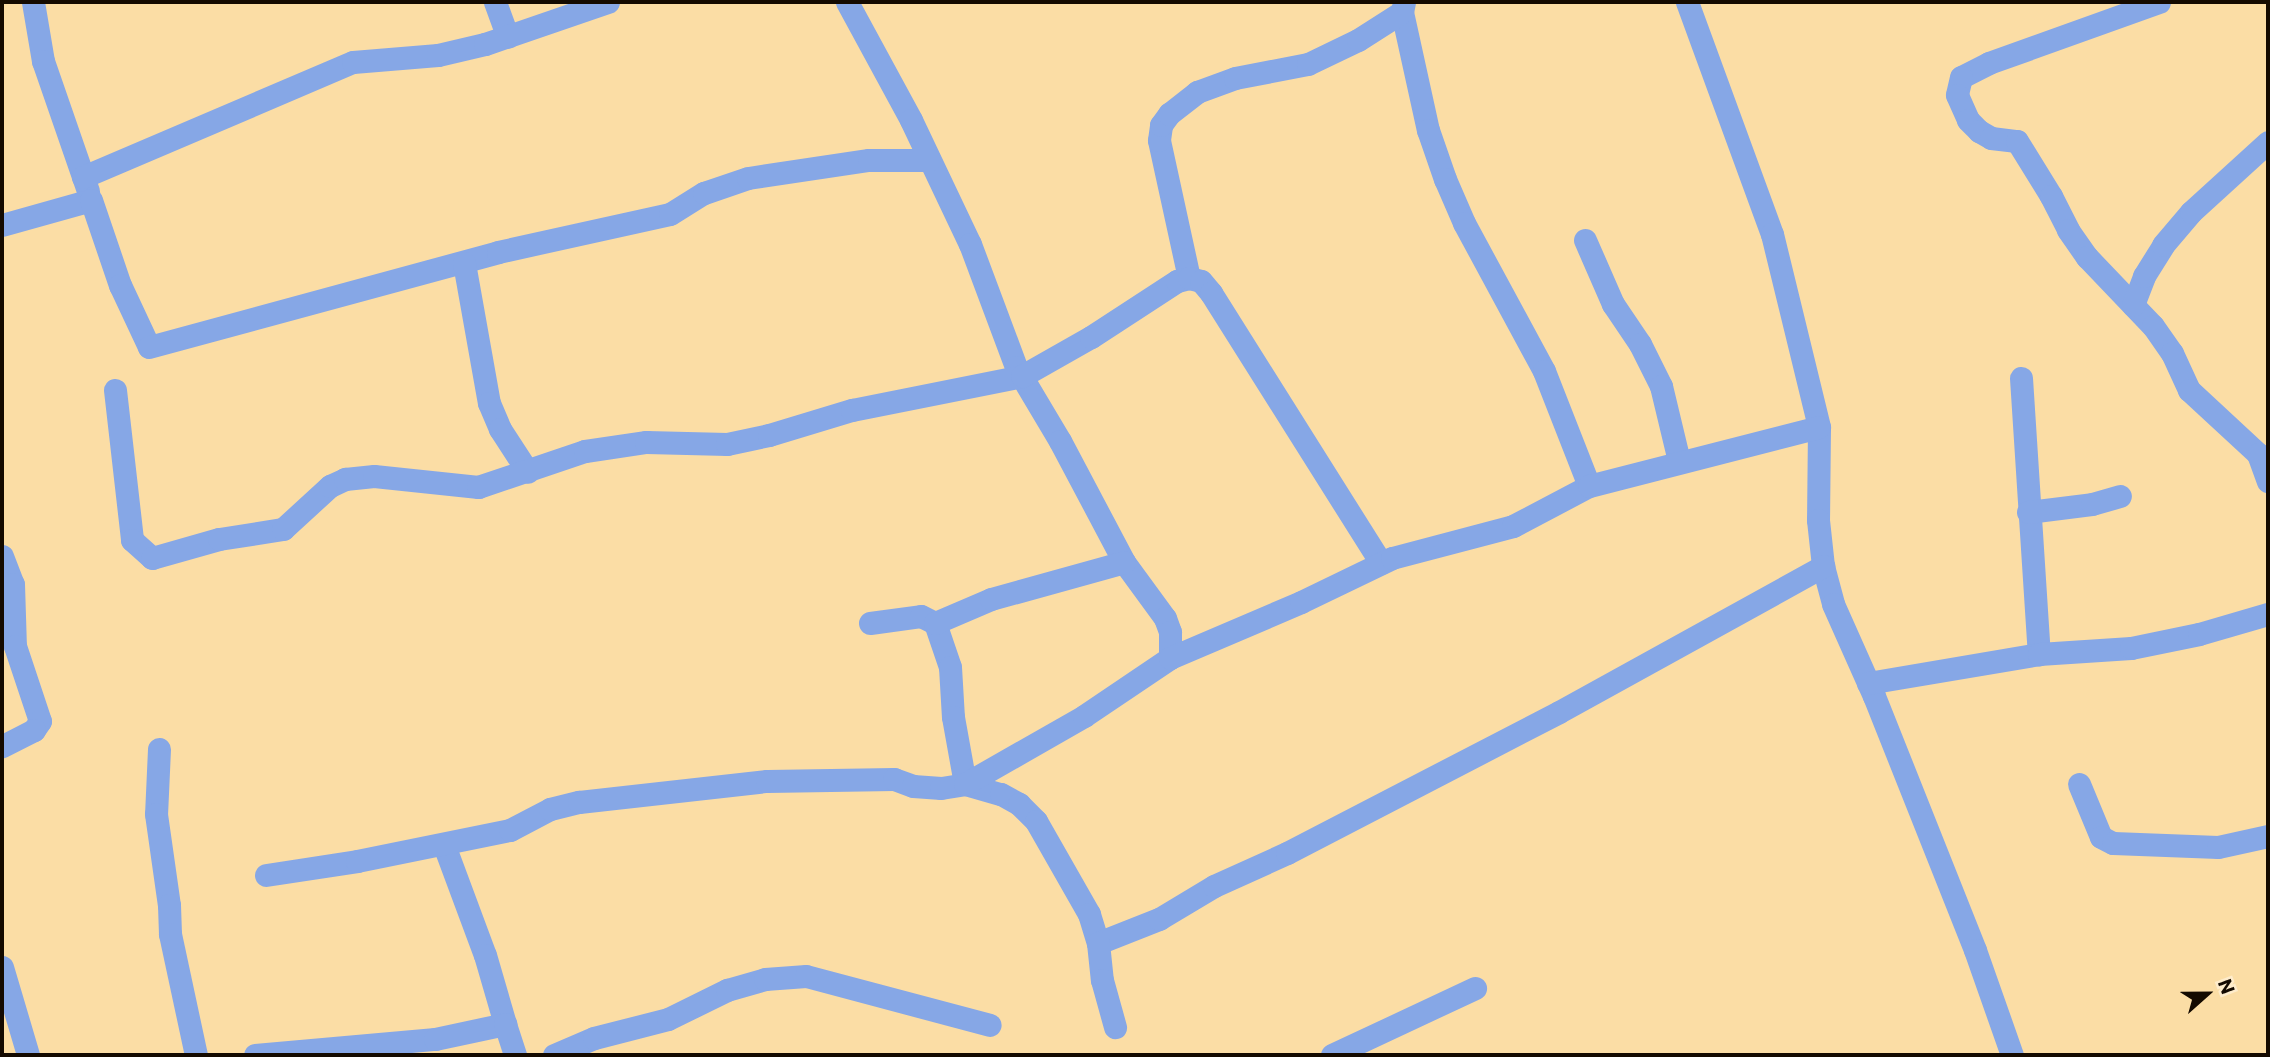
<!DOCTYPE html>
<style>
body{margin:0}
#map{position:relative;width:2270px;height:1057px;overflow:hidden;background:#fbdda5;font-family:Commissioner,sans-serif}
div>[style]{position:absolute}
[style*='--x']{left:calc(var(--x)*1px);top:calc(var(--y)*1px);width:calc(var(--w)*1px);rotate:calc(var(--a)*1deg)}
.minor>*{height:23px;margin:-11.5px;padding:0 11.5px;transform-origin:11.5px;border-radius:11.5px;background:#86a7e6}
span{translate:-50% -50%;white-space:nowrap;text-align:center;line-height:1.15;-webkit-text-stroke:7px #feeccb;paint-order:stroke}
.frame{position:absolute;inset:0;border:4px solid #140a00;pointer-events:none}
.north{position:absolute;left:2172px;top:959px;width:70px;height:70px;-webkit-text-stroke:5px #feeccb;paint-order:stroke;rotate:69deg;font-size:19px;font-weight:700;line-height:28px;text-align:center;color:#140a00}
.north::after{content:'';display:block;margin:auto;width:24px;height:32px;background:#140a00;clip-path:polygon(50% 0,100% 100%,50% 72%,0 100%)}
</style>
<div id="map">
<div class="minor">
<i style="--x:33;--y:2;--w:60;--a:80.4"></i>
<i style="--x:43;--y:61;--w:138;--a:70.9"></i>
<i style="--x:495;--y:2;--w:37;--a:70"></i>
<i style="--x:847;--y:2;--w:134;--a:61.5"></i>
<i style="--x:911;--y:120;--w:137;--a:64.6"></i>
<i style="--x:970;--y:244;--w:131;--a:69.5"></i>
<i style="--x:1016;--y:367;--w:86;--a:59.3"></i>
<i style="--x:1060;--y:441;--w:137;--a:62.1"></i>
<i style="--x:1124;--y:562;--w:69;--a:53.8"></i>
<i style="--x:1165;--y:618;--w:15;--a:70"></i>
<i style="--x:1170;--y:632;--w:26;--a:90"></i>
<i style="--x:1404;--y:2;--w:10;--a:101"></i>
<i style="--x:1402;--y:12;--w:121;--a:77.6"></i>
<i style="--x:1428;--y:130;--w:52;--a:70.9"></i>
<i style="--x:1445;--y:179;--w:48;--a:66.6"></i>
<i style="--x:1464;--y:223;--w:168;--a:61.6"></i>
<i style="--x:1544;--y:371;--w:123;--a:68.6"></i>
<i style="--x:1687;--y:2;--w:247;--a:69.9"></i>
<i style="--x:1772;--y:234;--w:199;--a:76.3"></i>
<i style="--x:1819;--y:427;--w:93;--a:90.6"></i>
<i style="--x:1818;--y:520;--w:46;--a:83.8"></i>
<i style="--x:1823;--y:566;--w:39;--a:75"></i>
<i style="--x:1833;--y:604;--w:101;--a:66"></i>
<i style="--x:1874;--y:696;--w:273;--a:68.3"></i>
<i style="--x:1975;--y:950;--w:111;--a:70.6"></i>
<i style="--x:2159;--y:2;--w:181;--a:160.3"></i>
<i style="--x:1989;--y:63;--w:31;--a:153"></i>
<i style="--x:1961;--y:77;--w:18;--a:103"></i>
<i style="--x:1957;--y:95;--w:27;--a:66"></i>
<i style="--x:1968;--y:120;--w:16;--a:45"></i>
<i style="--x:1979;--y:131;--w:14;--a:30"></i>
<i style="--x:1991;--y:138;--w:26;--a:7"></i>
<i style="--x:2017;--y:141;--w:65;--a:58.3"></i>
<i style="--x:2051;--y:196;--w:38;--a:63"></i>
<i style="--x:2068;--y:230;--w:33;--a:55"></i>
<i style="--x:2087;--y:257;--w:95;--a:46.3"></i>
<i style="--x:2153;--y:326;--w:33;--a:55"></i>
<i style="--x:2172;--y:353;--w:41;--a:65.3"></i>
<i style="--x:2189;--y:390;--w:94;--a:42.8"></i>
<i style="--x:2258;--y:454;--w:29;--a:70"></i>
<i style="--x:83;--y:177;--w:293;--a:-23.1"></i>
<i style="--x:353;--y:62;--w:85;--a:-4.7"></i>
<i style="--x:438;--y:55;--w:48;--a:-13.2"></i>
<i style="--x:485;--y:44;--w:130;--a:-18.9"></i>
<i style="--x:2;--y:225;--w:92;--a:-15.7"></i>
<i style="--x:91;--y:200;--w:90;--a:71.2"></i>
<i style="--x:120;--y:285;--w:68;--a:64.9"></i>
<i style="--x:149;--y:347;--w:362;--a:-15.2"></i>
<i style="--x:498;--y:252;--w:176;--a:-12.5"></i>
<i style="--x:670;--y:214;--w:40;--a:-32"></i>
<i style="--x:704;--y:193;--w:46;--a:-18.8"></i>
<i style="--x:748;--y:178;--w:122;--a:-8.5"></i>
<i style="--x:869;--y:160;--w:60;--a:0"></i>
<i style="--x:1585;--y:240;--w:70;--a:66.4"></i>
<i style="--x:1613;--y:304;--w:48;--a:56"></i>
<i style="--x:1640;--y:344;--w:47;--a:63.4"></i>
<i style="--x:1661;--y:386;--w:77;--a:76.5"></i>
<i style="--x:464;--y:263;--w:142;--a:79.9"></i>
<i style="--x:489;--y:403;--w:28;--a:67"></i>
<i style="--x:500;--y:429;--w:51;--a:56.9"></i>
<i style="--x:1189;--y:278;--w:141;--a:-102.3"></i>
<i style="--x:1159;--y:140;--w:15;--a:-82"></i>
<i style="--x:1161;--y:125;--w:14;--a:-54"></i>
<i style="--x:1169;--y:114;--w:36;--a:-38"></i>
<i style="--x:1197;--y:92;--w:40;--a:-20.2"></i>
<i style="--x:1235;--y:78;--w:74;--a:-10.9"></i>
<i style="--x:1308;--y:64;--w:55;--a:-25.6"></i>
<i style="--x:1358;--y:40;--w:52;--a:-32.5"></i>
<i style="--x:2133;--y:305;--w:31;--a:-69"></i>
<i style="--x:2144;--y:276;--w:36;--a:-58"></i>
<i style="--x:2163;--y:245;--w:43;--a:-49.7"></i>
<i style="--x:2191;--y:212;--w:104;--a:-42.3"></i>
<i style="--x:2021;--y:378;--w:277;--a:86.3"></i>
<i style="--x:115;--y:390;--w:151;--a:83.5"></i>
<i style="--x:132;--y:540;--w:27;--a:42"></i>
<i style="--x:152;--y:558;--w:70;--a:-15.8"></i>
<i style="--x:219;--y:539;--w:65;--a:-8.9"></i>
<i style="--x:283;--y:529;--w:64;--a:-42.5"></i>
<i style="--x:330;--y:486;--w:17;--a:-25"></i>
<i style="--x:345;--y:479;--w:29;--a:-6"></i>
<i style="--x:374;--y:476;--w:105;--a:6"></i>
<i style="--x:478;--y:487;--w:113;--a:-18.6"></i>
<i style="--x:585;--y:451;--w:62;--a:-8.4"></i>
<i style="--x:646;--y:442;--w:81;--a:1.4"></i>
<i style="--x:727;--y:444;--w:43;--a:-12.1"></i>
<i style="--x:769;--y:435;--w:87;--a:-16.8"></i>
<i style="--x:852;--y:410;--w:173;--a:-11.3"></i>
<i style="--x:1022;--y:376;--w:79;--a:-29.5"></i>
<i style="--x:1091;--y:337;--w:103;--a:-33.1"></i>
<i style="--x:1177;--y:281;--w:12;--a:-14"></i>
<i style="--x:1189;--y:278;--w:12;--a:14"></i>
<i style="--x:1201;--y:281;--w:16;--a:50"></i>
<i style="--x:1211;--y:293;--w:319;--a:57.8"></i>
<i style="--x:2028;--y:512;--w:64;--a:-7.1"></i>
<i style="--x:2092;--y:504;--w:29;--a:-16"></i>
<i style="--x:2;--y:556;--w:30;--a:69"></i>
<i style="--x:13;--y:584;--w:62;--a:88.2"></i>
<i style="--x:15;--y:646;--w:79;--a:71.6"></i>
<i style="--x:40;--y:721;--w:11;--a:124"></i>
<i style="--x:34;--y:730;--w:36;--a:153"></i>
<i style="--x:870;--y:623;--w:51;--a:-7.8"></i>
<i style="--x:921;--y:616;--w:16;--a:27"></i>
<i style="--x:935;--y:623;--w:46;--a:71.2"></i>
<i style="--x:950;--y:667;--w:50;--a:86.6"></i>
<i style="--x:953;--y:717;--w:68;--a:79.8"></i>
<i style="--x:965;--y:784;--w:37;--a:16"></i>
<i style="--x:1001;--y:794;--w:21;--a:29"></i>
<i style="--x:1019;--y:804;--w:24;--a:45"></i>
<i style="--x:1036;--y:821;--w:107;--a:60.3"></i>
<i style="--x:1089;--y:914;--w:30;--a:73"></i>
<i style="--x:1098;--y:943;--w:66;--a:-21.5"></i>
<i style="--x:1159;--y:919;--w:64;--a:-31"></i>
<i style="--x:1214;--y:886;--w:80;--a:-24.3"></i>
<i style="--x:1287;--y:853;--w:306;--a:-27.4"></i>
<i style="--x:1559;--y:712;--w:302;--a:-28.9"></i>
<i style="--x:935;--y:623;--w:61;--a:-23.2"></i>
<i style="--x:991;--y:599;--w:138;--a:-15.5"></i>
<i style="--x:1868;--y:683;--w:173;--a:-9.6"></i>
<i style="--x:2039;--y:654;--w:92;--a:-3.7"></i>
<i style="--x:2131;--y:648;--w:69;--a:-11.6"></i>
<i style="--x:2199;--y:634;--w:72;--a:-16.2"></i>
<i style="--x:159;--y:749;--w:65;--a:92.6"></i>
<i style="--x:156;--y:814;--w:92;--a:81.9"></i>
<i style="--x:169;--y:905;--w:29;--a:88"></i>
<i style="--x:170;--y:934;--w:124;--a:77.9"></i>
<i style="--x:2079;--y:784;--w:57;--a:67.5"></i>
<i style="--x:2101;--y:837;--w:13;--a:27"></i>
<i style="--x:2113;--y:843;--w:105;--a:2.2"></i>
<i style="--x:2218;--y:847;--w:51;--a:-12.4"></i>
<i style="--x:444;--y:845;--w:117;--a:69.6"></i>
<i style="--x:485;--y:955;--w:72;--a:73.8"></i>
<i style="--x:266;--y:875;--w:92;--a:-8.7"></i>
<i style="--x:357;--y:861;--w:156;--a:-11.5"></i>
<i style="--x:510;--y:830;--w:45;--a:-27.7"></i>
<i style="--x:550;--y:809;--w:30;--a:-14"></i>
<i style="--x:579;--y:802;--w:189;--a:-6.4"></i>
<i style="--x:767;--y:781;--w:127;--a:-0.9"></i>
<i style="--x:894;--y:779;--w:20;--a:20"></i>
<i style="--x:913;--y:786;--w:28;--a:4"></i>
<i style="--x:941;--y:788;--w:24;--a:-9"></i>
<i style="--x:965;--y:784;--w:137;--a:-29.7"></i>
<i style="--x:1084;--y:716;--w:104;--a:-34"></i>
<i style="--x:1170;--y:658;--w:142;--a:-23.1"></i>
<i style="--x:1301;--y:602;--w:101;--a:-25.8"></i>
<i style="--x:1392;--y:558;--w:125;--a:-14.8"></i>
<i style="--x:1513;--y:526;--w:86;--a:-27.8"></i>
<i style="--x:1589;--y:486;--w:237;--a:-14.4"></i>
<i style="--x:1098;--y:943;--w:37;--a:84"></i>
<i style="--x:1102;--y:980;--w:49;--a:74.5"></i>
<i style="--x:2;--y:967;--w:92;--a:73.5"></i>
<i style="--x:255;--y:1055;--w:181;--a:-5.1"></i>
<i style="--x:435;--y:1039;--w:72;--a:-12.1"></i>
<i style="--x:505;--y:1024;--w:33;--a:72"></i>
<i style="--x:554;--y:1055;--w:43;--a:-23"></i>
<i style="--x:594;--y:1038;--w:76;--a:-14.4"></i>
<i style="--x:668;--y:1019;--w:66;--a:-26.2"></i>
<i style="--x:727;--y:990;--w:40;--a:-16"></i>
<i style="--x:765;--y:979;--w:41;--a:-4.2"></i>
<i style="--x:806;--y:976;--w:190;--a:14.9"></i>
<i style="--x:1332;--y:1055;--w:158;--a:-25.1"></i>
</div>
<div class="frame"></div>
<div class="north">N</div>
</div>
